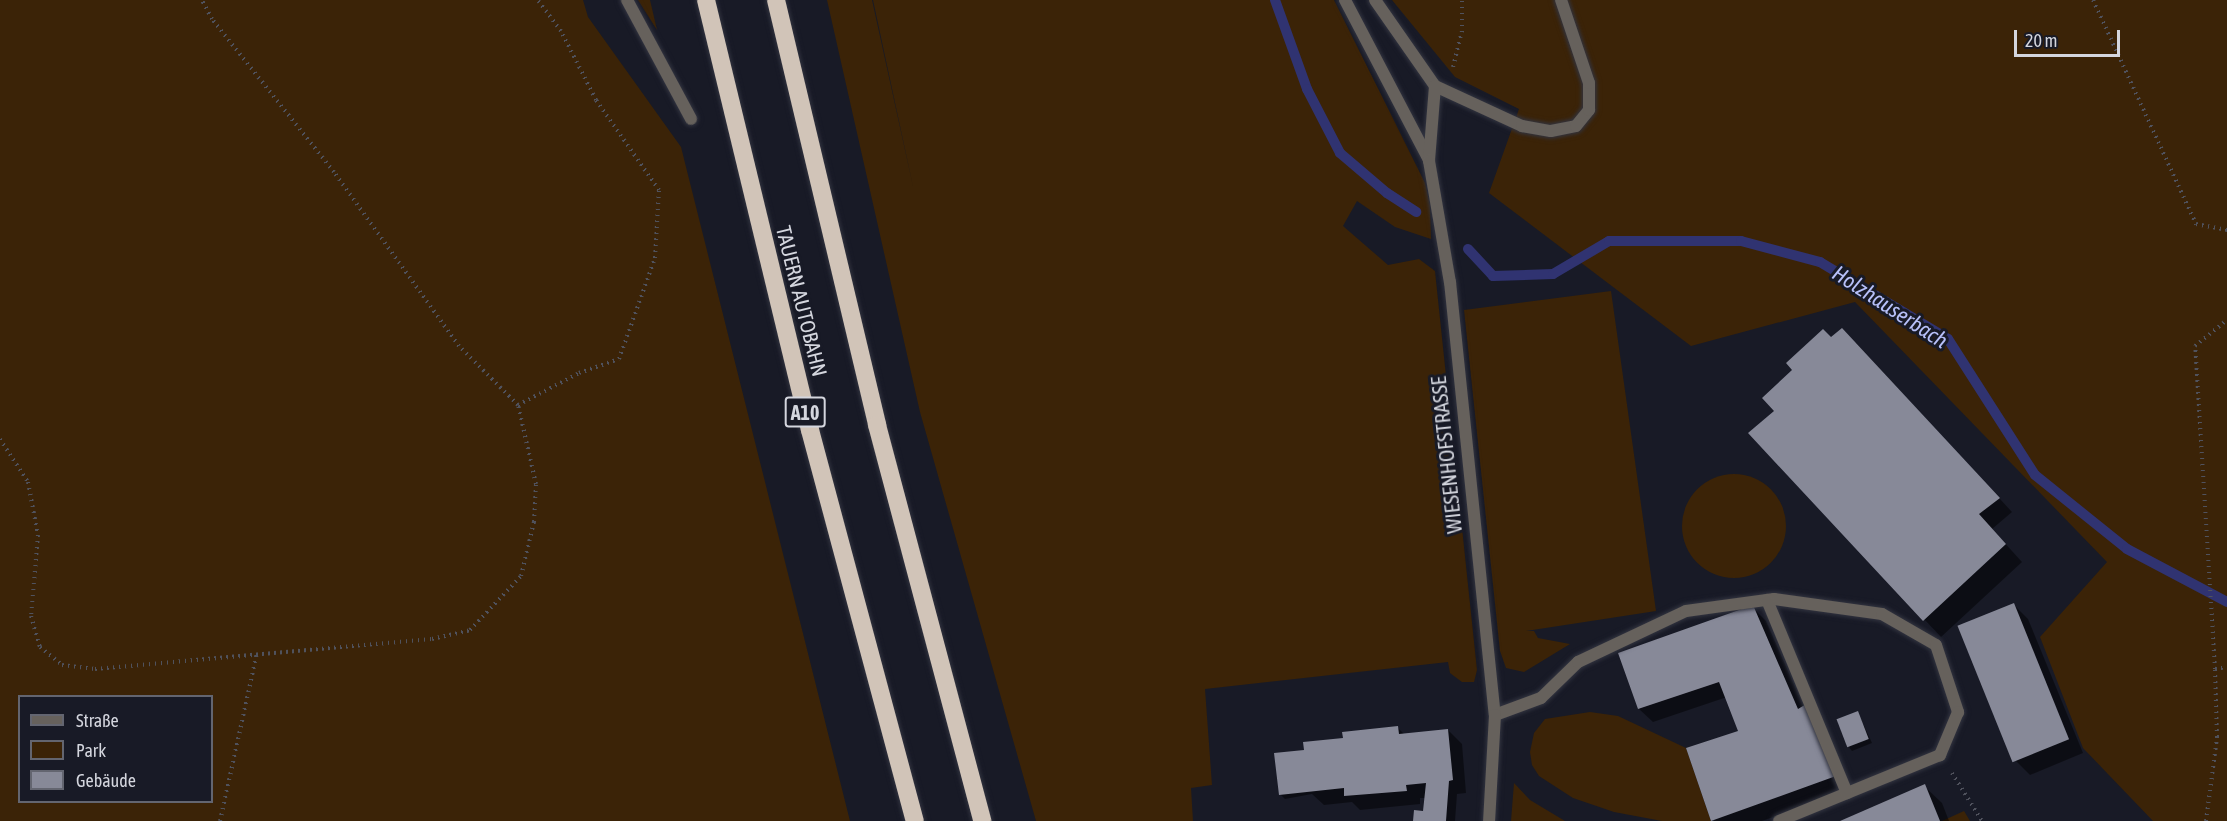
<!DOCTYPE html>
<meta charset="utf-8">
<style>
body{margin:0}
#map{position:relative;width:2227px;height:821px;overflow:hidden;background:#181a26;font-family:"Asap Condensed",sans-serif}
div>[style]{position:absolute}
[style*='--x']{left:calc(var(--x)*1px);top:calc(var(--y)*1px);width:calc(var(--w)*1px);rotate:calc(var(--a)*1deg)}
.green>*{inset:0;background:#3b2307}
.round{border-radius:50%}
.shadow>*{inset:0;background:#0007}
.stream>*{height:10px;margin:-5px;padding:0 5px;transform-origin:5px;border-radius:5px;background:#303371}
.building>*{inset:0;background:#878998;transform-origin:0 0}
.path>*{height:4px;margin-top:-2px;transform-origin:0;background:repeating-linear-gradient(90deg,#50525d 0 1.5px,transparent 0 6px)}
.roads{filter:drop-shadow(0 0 2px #323440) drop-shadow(0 0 2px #323440)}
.lane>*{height:12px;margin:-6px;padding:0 6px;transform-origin:6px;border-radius:6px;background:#66615c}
.street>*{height:12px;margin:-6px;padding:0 6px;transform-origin:6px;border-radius:6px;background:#66615c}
.highway>*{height:18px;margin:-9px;padding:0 9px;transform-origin:9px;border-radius:9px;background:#d1c4b8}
span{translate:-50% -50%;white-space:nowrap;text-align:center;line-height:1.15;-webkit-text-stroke:6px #181a26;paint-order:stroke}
.shield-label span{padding:2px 4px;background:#181a26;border:2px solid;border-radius:4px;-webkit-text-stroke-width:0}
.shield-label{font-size:20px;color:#d4d6de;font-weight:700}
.street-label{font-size:21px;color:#d4d6de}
.water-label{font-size:22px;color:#b7c0f9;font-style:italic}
.legend{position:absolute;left:18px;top:695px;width:195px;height:108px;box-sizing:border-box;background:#181a26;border:2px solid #636570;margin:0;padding:8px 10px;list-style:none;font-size:18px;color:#d4d6de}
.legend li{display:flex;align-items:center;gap:12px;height:30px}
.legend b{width:30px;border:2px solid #636570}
.scale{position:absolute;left:2014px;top:30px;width:106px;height:27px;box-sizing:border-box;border:3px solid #d4d6de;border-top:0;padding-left:8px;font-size:18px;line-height:21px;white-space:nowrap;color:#d4d6de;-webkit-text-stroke:4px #181a26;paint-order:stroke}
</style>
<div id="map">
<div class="green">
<i style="clip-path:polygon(evenodd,0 0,583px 0,588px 17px,681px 147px,850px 821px,0 821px,0 0,20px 696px,212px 696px,212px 802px,20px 802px,20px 696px)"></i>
<i style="clip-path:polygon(638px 0,650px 0,657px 30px)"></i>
<i style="clip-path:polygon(827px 0,872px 0,914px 191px,873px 0,1334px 0,1425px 183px,1430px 205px,1431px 239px,1395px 227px,1357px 201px,1343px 226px,1388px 265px,1419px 259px,1435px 271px,1477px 670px,1474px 682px,1462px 682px,1450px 673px,1448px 662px,1205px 689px,1212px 785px,1191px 788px,1193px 821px,1036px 821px,920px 412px)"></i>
<i style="clip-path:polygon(1392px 0,2227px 0,2227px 821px,2153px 821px,2083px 748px,2040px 637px,2107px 562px,1855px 302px,1691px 346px,1489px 193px,1519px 109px,1455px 77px)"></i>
<i style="clip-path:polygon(1611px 291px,1656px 611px,1526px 631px,1534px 631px,1538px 638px,1570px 644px,1524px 672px,1506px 668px,1500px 651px,1464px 310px)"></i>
<i class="round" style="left:1682px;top:474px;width:104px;height:104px"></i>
<i style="clip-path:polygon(1590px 712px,1618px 716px,1686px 748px,1711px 821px,1662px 821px,1614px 812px,1573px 798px,1539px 776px,1532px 765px,1530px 752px,1534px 733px,1545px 719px)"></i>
<i style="clip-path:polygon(1514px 783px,1530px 800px,1565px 821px,1511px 821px)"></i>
<i style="clip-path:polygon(1964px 811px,1970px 821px,1942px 821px)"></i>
</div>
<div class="shadow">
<i style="clip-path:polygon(1831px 339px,1856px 343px,2012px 512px,1992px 529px,2022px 562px,1941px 637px,1924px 619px,1776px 411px)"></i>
<i style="clip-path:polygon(2014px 605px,2028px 619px,2083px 753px,2030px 775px,2016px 761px)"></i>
<i style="clip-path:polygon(1752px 607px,1766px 621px,1804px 707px,1849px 790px,1762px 821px,1714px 821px,1740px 732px,1727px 697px,1653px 722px,1639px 709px)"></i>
<i style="clip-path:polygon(1858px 713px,1872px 743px,1852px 751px,1848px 746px)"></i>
<i style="clip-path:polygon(1398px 728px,1405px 735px,1448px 730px,1462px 744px,1466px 793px,1457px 794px,1455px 821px,1414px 821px,1424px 812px,1426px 798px,1420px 798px,1420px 804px,1360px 810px,1352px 802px,1324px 805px,1312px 794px,1285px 799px,1280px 794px,1303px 752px)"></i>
<i style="clip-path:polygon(1924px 786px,1942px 803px,1949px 821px,1844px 821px)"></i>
</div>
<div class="stream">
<i style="--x:1275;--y:0;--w:95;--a:70.2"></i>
<i style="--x:1307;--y:89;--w:72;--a:62.7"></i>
<i style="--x:1340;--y:153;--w:62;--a:40.4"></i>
<i style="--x:1387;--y:193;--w:35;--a:33"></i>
<i style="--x:1468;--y:249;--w:37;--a:47"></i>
<i style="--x:1493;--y:276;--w:60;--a:-1.9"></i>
<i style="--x:1553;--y:274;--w:65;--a:-30.5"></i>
<i style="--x:1609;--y:241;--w:132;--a:0"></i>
<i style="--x:1741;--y:241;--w:82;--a:14.9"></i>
<i style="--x:1820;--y:262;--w:149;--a:31"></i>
<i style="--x:1948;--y:339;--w:161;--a:57.4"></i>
<i style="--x:2035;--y:475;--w:118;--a:38.8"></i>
<i style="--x:2127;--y:549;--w:113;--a:27.9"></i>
</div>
<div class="building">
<i style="clip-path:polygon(1842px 328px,2000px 498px,1979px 514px,2006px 544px,1923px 621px,1748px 433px,1774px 411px,1762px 398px,1792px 370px,1786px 363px,1823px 329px,1831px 337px)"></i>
<i style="left:2014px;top:603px;width:147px;height:61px;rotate:68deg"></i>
<i style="clip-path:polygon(1753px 605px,1798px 709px,1808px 703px,1836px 776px,1711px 821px,1686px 748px,1738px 731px,1719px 682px,1638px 709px,1618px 653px)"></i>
<i style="left:1858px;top:711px;width:30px;height:23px;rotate:69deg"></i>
<i style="clip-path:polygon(1398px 726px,1399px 734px,1448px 729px,1453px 780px,1449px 781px,1446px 821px,1413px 821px,1414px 810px,1423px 811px,1426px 783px,1406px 785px,1407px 791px,1344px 796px,1344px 788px,1279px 795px,1274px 753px,1304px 750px,1303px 742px,1343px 738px,1342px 732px)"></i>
<i style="clip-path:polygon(1925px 784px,1940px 821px,1840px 821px)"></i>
</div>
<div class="path">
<i style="--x:2093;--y:0;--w:247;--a:65.3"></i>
<i style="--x:2196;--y:224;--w:32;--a:11"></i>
<i style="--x:1453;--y:67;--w:36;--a:-76"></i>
<i style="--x:1462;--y:32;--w:32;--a:-90"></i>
<i style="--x:518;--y:405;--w:69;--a:-27.7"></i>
<i style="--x:579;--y:373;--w:42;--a:-19.3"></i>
<i style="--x:619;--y:359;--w:107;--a:-70.4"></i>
<i style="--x:655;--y:258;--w:68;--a:-86.6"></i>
<i style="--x:659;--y:190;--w:110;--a:-125"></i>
<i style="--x:596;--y:100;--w:77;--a:-116.9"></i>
<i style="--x:561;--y:31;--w:39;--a:-127"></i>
<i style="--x:0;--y:439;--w:51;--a:56.9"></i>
<i style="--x:28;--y:482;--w:54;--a:79.3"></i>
<i style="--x:38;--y:535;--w:81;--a:94.9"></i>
<i style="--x:31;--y:616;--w:32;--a:74"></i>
<i style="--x:40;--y:647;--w:28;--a:39"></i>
<i style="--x:62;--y:665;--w:33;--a:7"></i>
<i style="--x:95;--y:669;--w:338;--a:-5.1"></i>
<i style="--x:432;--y:639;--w:39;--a:-13"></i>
<i style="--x:470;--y:630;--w:74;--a:-46.6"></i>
<i style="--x:521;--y:576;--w:56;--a:-76.5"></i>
<i style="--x:534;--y:522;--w:38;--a:-87"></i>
<i style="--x:536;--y:484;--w:81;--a:-102.8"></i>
<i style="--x:518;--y:405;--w:83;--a:-135"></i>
<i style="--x:459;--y:346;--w:214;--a:-125.7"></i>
<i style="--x:334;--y:172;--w:196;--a:-128.6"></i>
<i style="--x:212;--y:19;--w:21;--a:-118"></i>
<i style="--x:2215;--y:669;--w:324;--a:-93.5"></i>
<i style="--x:2195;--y:346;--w:41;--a:-39.1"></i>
<i style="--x:1952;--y:773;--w:57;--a:58"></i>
<i style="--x:220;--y:821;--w:172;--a:-77.6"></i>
<i style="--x:2206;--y:821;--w:85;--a:-82.5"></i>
<i style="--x:2217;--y:737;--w:68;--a:-91.7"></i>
<i style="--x:2215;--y:669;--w:12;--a:-9"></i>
</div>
<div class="roads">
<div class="lane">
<i style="--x:627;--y:0;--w:135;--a:61.7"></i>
<i style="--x:1495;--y:715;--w:49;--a:-20.3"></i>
<i style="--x:1541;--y:698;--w:52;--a:-44.2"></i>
<i style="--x:1578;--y:662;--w:119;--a:-25.3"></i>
<i style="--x:1686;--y:611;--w:89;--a:-7.8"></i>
<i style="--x:1774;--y:599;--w:109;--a:7.9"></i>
<i style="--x:1882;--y:614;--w:62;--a:29.9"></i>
<i style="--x:1936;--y:645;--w:71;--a:71.8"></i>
<i style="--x:1958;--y:712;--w:47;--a:112.7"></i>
<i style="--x:1940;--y:755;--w:174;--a:157.7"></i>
</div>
<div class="street">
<i style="--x:1345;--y:0;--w:181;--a:62.3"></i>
<i style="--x:1375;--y:0;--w:105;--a:55.1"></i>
<i style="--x:1435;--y:86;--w:96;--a:24.7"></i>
<i style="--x:1522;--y:126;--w:29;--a:10"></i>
<i style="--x:1551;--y:131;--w:25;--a:-11"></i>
<i style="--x:1576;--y:126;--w:21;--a:-51"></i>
<i style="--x:1589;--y:110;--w:27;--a:-90"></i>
<i style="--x:1589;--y:83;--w:88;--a:-108.6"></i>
<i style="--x:1435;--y:86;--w:75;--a:94.6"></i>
<i style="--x:1429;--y:161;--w:123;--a:80.2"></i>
<i style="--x:1450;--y:282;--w:435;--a:84.1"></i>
<i style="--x:1495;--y:715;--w:106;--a:93.2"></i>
<i style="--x:1767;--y:600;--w:209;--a:67.5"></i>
</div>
<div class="highway">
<i style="--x:706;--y:0;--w:442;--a:76.4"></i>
<i style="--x:810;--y:430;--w:405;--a:75"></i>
<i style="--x:776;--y:0;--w:437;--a:76.6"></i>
<i style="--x:877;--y:425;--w:410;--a:75.1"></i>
</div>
</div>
<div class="shield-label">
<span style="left:805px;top:412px">A10</span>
</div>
<div class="street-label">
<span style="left:802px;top:301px;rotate:76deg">TAUERN AUTOBAHN</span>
<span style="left:1446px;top:455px;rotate:-96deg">WIESENHOFSTRASSE</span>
</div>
<div class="water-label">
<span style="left:1890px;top:307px;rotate:33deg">Holzhauserbach</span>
</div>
<ul class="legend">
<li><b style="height:8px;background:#66615c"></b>Straße</li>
<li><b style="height:16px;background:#3b2307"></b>Park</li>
<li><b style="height:16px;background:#878998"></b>Gebäude</li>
</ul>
<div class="scale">20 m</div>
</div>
